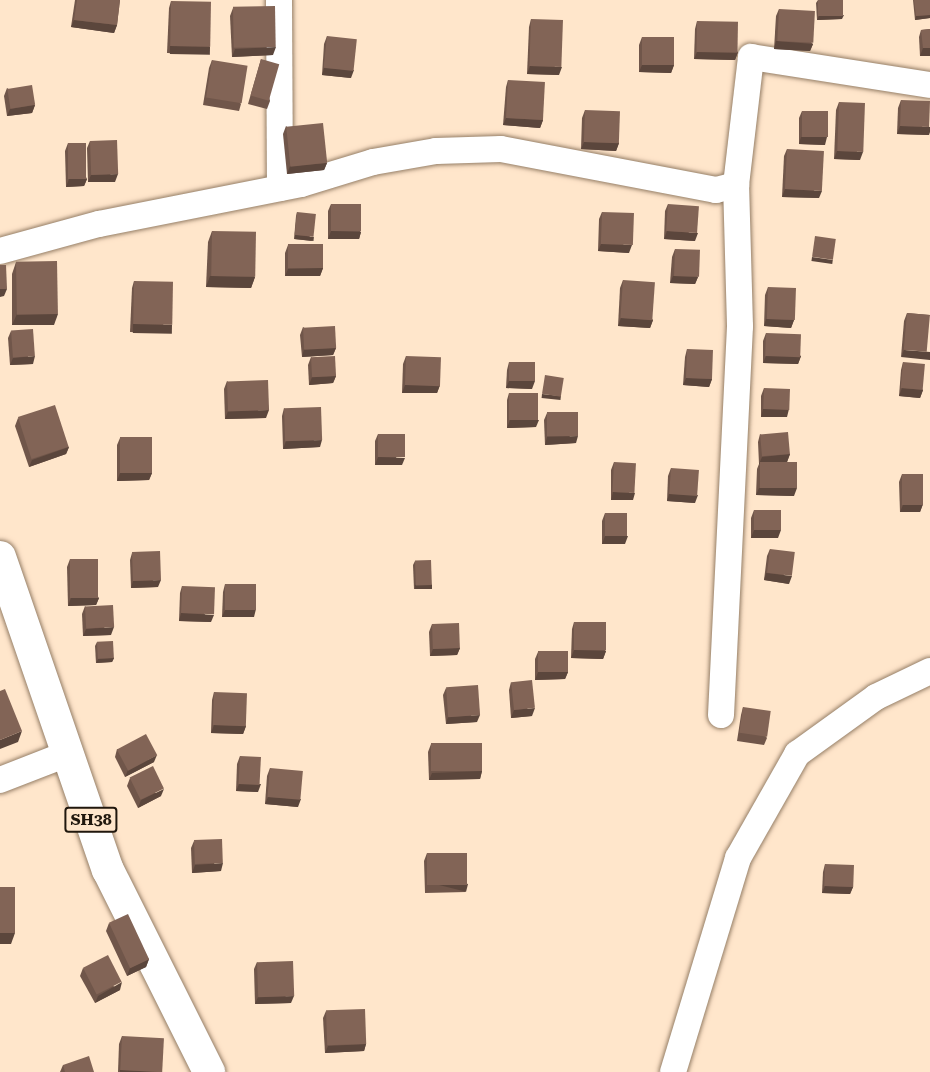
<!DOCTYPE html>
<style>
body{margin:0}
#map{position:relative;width:930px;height:1072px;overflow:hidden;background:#ffe6cb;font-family:"Roboto Serif",serif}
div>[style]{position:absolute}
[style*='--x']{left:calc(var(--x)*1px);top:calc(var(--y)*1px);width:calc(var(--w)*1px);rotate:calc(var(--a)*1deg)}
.roads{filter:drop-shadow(0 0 2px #967f67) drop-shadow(0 0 2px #967f67)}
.minor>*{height:26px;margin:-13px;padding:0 13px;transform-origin:13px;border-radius:13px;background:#fff}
.major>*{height:32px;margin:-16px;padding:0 16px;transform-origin:16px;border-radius:16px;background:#fff}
.wall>*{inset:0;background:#70564a}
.shaded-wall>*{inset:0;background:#5b463c;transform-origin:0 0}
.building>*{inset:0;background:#826456;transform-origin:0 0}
span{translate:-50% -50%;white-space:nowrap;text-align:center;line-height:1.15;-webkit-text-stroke:5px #ffe6cb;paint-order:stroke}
.shield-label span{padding:2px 4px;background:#ffe6cb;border:2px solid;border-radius:4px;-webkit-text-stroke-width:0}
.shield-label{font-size:16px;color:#20170d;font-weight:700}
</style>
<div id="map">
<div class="roads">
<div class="minor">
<i style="--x:279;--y:0;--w:188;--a:89.7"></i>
<i style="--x:0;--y:251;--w:103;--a:-15.3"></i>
<i style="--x:99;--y:224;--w:206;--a:-11.2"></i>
<i style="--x:301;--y:184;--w:75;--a:-17"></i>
<i style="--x:373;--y:162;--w:64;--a:-9.9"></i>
<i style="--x:436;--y:151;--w:65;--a:-1.8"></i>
<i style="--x:501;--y:149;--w:219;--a:10.8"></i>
<i style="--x:716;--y:190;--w:21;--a:-14"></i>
<i style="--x:736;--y:185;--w:129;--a:-83.3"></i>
<i style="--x:751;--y:57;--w:181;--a:8.9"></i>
<i style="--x:721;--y:715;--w:389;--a:-87.2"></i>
<i style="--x:740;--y:326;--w:141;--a:-91.6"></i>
<i style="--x:0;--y:780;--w:72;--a:-21.2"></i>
<i style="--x:673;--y:1072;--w:224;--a:-73.1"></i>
<i style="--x:738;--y:858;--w:120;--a:-60.4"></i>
<i style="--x:797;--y:754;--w:97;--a:-35.8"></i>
<i style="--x:876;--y:697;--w:60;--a:-25.7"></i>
</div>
<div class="major">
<i style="--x:0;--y:557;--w:331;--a:71"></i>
<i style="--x:108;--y:870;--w:226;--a:63.4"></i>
</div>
</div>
<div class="wall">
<i style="clip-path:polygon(75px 0,120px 0,117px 25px,114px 33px,71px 27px)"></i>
<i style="clip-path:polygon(818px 0,842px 19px,817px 20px,816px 3px)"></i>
<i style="clip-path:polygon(913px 0,930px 0,930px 18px,915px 20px)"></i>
<i style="clip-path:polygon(171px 1px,210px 47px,207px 54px,167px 53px,169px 8px)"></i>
<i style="clip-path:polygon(233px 8px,273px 55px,232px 57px,230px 16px)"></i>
<i style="clip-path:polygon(779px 9px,813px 44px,810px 51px,774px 49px,776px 16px)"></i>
<i style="clip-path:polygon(531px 19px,559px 75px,527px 74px,529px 27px)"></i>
<i style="clip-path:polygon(697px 21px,738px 52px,735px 60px,694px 59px,695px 29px)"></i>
<i style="clip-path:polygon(930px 29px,930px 56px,920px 56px,919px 37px,921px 30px)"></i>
<i style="clip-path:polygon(327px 36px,351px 78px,322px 75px,324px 44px)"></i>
<i style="clip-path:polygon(642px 37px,674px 65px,671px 73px,639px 72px,639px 45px)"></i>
<i style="clip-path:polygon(261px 59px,270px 101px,267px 109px,248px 104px)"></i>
<i style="clip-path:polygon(212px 60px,241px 104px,239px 111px,203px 105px,209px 68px)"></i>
<i style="clip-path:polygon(508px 80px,543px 120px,540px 128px,503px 125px,506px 87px)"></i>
<i style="clip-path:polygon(7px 88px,35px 105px,32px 113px,7px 116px,4px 96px)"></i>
<i style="clip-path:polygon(901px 100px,929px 135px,897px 134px,898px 108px)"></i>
<i style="clip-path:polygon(839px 102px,860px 160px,834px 159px,836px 110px)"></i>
<i style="clip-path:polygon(585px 110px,619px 143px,616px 151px,581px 149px,582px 118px)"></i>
<i style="clip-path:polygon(802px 111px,825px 145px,799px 144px,799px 118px)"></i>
<i style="clip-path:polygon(286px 126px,327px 163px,324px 170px,287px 174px,283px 134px)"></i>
<i style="clip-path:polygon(90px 141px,115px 182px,88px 182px,87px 148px)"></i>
<i style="clip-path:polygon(68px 143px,87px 179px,84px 186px,66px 187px,65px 151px)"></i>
<i style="clip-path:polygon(787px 149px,819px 198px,782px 197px,784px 156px)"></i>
<i style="clip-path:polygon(331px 204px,361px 232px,359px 239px,328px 239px,328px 211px)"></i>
<i style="clip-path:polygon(668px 204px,695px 241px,664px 239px,665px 211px)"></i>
<i style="clip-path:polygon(297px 212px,312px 241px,294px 239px,296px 216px)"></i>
<i style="clip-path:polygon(602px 212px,629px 253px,598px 251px,599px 219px)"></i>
<i style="clip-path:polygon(212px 231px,255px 277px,251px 288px,206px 287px,208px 242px)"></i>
<i style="clip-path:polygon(288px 245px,323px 268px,320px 276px,285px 276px,285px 253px)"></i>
<i style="clip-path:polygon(675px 249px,698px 277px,695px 284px,670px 283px,672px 257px)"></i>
<i style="clip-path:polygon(16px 262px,54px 325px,12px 325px,12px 274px)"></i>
<i style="clip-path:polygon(623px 280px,653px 320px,650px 328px,618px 326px,620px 288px)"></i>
<i style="clip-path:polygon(134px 281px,169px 333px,130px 332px,132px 288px)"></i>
<i style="clip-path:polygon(768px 287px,794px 320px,791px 328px,764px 326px,765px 295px)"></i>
<i style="clip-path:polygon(907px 313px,930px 315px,901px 357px,904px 321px)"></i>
<i style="clip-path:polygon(303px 327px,336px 348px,333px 355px,302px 357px,300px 335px)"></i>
<i style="clip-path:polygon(11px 331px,33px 364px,10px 365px,8px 338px)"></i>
<i style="clip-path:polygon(766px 333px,801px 356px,798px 364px,763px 363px,763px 341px)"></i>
<i style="clip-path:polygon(687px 349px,712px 379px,709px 387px,683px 385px,685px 357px)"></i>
<i style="clip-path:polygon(406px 356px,440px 385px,437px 393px,402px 393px,403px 364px)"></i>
<i style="clip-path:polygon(311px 357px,336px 376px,333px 383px,309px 385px,308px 365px)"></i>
<i style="clip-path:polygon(509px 362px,532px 389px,506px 388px,507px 370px)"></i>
<i style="clip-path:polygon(903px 362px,923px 390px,920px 398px,899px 396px,901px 370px)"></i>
<i style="clip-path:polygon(227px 381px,266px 418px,225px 419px,224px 389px)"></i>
<i style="clip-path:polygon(764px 388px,787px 417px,761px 417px,761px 396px)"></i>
<i style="clip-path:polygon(509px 393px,536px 427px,507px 428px,507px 400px)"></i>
<i style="clip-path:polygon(284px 408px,320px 447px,283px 449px,282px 416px)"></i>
<i style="clip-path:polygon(547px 413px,576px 443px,545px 445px,544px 420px)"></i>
<i style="clip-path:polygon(18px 418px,69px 447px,66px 454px,29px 467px,15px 426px)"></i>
<i style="clip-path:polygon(378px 434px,402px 465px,375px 465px,375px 441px)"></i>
<i style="clip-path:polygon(760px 434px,790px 454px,787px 462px,794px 496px,756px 495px,757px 469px,759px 464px,758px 442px)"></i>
<i style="clip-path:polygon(120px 438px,152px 473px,149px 480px,117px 481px,117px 445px)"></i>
<i style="clip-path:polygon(614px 462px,633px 500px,611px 500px,611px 470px)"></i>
<i style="clip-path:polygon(671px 468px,695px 503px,667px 501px,668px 476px)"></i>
<i style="clip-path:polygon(902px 474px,923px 504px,920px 512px,900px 512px,899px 482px)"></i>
<i style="clip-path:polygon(754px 510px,778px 538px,751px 538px,751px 518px)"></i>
<i style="clip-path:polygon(605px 513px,625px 544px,602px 544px,602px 521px)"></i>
<i style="clip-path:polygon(770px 549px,789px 584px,764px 580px,767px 556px)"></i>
<i style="clip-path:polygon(132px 553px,158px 587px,131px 588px,130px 560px)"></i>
<i style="clip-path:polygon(70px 559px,99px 598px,96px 605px,68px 606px,67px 567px)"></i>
<i style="clip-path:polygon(415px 561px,432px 585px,431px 589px,414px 589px,413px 565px)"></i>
<i style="clip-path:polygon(225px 584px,254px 617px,222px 617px,223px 592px)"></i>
<i style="clip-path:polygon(182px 586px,211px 622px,179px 621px,180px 593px)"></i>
<i style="clip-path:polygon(85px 606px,111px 635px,83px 636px,82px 614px)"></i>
<i style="clip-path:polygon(574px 622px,606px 651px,603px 659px,571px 658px,572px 629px)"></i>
<i style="clip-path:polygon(432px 624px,460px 648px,457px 655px,430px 656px,429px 632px)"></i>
<i style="clip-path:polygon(97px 642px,114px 658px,112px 662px,96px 663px,95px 646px)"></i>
<i style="clip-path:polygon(538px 652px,568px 672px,565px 679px,535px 680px,535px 659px)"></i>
<i style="clip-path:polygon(511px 682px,532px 716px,511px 718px,509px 690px)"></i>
<i style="clip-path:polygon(446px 688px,477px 722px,446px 724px,443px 695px)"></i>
<i style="clip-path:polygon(214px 692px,246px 726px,243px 734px,211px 733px,212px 700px)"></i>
<i style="clip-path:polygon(743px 707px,767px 738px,764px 745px,737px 741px,741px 715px)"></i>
<i style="clip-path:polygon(431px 744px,482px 771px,480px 779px,429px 780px,428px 752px)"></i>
<i style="clip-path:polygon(117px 749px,154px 762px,125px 777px,115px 757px)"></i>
<i style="clip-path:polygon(240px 756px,258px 792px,236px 791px,237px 764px)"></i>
<i style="clip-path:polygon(270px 768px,298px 807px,265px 804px,267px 776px)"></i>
<i style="clip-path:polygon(130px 778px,161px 796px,138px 808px,127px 786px)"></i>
<i style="clip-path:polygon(194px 841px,221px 871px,192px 873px,191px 848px)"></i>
<i style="clip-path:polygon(427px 853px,466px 892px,425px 893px,424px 861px)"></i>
<i style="clip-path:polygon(825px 864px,853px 887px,850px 894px,822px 893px,823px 872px)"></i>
<i style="clip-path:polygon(109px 923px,149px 959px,146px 967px,127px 976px,106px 931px)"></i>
<i style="clip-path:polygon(257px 962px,291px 1003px,255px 1004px,254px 969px)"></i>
<i style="clip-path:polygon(83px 968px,120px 990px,95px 1003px,80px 976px)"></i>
<i style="clip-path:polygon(326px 1011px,366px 1044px,364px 1051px,325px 1053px,323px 1018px)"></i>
<i style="clip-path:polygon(122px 1036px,162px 1072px,118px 1072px,119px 1044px)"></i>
<i style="clip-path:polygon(63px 1065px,94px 1072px,60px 1072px)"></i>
</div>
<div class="shaded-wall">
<i style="clip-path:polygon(844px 15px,842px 19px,817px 20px,819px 16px)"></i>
<i style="clip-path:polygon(930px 15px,930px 18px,915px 20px,916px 16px)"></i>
<i style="clip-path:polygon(74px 20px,117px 25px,114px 33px,71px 27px)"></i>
<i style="clip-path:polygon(776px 41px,813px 44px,810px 51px,774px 49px)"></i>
<i style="left:170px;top:46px;width:40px;height:8px;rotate:1deg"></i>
<i style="clip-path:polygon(276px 47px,273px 55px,232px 57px,235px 49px)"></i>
<i style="clip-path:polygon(923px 48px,930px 48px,930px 56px,920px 56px)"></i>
<i style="clip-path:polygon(697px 52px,738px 52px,735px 60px,694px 59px)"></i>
<i style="clip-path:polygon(642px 65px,674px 65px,671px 73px,639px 72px)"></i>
<i style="clip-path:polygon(530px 66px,562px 67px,559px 75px,527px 74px)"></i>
<i style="clip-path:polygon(324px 68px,354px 70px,351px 78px,322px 75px)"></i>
<i style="clip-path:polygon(35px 105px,32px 113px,7px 116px,10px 109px)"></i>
<i style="clip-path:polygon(506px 118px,543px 120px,540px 128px,503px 125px)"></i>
<i style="clip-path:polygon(900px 126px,930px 127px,930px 132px,929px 135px,897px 134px)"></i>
<i style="clip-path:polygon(801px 137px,827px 137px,825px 145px,799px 144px)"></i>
<i style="clip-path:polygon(584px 142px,619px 143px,616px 151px,581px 149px)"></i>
<i style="clip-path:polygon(837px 151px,863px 152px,860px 160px,834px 159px)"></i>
<i style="clip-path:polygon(327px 163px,324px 170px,287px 174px,290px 166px)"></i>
<i style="clip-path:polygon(118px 174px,115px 182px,88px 182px,91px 175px)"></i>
<i style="clip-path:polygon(69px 179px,87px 179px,84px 186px,66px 187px)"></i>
<i style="clip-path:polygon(785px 189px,822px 191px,819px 198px,782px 197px)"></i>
<i style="clip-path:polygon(331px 231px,361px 232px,359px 239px,328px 239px)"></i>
<i style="clip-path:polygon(667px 231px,698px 233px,695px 241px,664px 239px)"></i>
<i style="left:295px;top:235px;width:19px;height:4px;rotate:6deg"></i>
<i style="clip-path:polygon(601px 244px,632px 245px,629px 253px,598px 251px)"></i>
<i style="left:812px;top:257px;width:21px;height:4px;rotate:8deg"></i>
<i style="clip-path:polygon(323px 268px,320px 276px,285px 276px,288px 269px)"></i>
<i style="clip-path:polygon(210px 276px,255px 277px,251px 288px,206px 287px)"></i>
<i style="clip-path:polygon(673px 276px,698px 277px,695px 284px,670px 283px)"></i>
<i style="clip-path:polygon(0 289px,7px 289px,4px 296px,0 297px)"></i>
<i style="clip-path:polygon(17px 314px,58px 314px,54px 325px,12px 325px)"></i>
<i style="clip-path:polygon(621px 318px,653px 320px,650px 328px,618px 326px)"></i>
<i style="clip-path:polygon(766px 319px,794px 320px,791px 328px,764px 326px)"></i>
<i style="left:133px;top:324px;width:39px;height:9px;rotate:1deg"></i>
<i style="clip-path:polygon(336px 348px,333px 355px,302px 357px,304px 349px)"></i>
<i style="clip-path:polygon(904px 350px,930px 352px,930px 360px,901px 357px)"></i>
<i style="clip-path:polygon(35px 356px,33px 364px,10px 365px,13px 358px)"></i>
<i style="clip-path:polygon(766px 356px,801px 356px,798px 364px,763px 363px)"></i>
<i style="clip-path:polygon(336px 376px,333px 383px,309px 385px,312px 377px)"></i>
<i style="clip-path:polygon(686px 378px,712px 379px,709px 387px,683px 385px)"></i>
<i style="clip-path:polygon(509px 381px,535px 381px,532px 389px,506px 388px)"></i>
<i style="clip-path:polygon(405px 385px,440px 385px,437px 393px,402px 393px)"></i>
<i style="clip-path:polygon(902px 388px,923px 390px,920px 398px,899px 396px)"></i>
<i style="left:542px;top:394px;width:19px;height:4px;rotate:6deg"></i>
<i style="clip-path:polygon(763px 409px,789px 409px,787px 417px,761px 417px)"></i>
<i style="clip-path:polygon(269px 410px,266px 418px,225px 419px,228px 411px)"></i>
<i style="clip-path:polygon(510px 420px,539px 420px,536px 427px,507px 428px)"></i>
<i style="clip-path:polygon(578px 436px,576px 443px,545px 445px,547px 437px)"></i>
<i style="clip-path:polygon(322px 440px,320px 447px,283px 449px,286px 441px)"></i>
<i style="clip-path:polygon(69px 447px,66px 454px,29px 467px,32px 460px)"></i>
<i style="clip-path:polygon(790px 454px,787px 462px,759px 464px,762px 457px)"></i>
<i style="clip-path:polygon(378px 457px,405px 458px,402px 465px,375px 465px)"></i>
<i style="clip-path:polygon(120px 473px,152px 473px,149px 480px,117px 481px)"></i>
<i style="clip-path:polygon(759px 488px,797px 488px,794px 496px,756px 495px)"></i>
<i style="clip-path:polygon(613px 492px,635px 493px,633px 500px,611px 500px)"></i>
<i style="clip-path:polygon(669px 494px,698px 495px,695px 503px,667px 501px)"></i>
<i style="clip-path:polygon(923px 504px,920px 512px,900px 512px,903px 505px)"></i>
<i style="clip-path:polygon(754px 530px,781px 530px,778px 538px,751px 538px)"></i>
<i style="clip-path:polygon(605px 536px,628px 536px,625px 544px,602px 544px)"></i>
<i style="clip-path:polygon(766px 573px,792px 576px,789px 584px,764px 580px)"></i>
<i style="clip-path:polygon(161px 580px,158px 587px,131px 588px,133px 581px)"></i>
<i style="left:415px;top:585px;width:17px;height:4px"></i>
<i style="clip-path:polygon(71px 598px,99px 598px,96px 605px,68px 606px)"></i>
<i style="clip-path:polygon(256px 609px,254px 617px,222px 617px,225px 610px)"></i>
<i style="clip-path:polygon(181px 613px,214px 615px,211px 622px,179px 621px)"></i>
<i style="clip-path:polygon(114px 627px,111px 635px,83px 636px,86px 629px)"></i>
<i style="clip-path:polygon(460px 648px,457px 655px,430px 656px,433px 649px)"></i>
<i style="clip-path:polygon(574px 650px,606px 651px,603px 659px,571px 658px)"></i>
<i style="clip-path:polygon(114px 658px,112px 662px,96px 663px,98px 659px)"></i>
<i style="clip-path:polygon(538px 672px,568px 672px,565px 679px,535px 680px)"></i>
<i style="clip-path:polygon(535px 708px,532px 716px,511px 718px,514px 710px)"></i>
<i style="clip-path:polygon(480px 715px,477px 722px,446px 724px,448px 717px)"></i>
<i style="clip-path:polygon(214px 725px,246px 726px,243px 734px,211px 733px)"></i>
<i style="clip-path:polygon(22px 731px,18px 742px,0 749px,0 740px)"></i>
<i style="clip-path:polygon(157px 755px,154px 762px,125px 777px,128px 770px)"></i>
<i style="clip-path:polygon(482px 771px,480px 779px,429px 780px,432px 773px)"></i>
<i style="clip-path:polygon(239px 784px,261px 784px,258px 792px,236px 791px)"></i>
<i style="clip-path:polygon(164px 789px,161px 796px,138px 808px,141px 800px)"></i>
<i style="clip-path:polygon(268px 797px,301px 799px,298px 807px,265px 804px)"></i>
<i style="clip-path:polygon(223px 863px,221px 871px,192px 873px,195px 865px)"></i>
<i style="left:468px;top:884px;width:8px;height:40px;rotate:104deg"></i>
<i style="clip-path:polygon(825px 886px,853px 887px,850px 894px,822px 893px)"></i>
<i style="clip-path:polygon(0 933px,15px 933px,11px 944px,0 944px)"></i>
<i style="clip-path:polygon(149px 959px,146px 967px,127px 976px,130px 968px)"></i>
<i style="clip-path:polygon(122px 982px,120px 990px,95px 1003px,98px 996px)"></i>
<i style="clip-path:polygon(294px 996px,291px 1003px,255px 1004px,258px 997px)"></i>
<i style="clip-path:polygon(366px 1044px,364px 1051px,325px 1053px,328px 1046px)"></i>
<i style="clip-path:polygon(120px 1070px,162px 1072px,120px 1072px)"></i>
</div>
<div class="building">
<i style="clip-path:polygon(77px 0,120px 0,117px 25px,74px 20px)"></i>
<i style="left:818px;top:0;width:25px;height:16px"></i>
<i style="clip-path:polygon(914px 0,930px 0,930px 15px,916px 16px)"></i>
<i style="left:171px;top:1px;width:40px;height:45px;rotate:1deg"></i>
<i style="left:275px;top:6px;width:41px;height:42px;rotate:89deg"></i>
<i style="left:779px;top:9px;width:36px;height:32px;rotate:3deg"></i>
<i style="left:531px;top:19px;width:32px;height:47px;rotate:2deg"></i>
<i style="left:697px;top:21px;width:41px;height:31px;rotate:1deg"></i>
<i style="clip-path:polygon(930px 29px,930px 48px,923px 48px,921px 30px)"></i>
<i style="left:327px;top:36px;width:30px;height:32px;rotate:6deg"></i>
<i style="left:642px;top:37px;width:32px;height:28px"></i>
<i style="left:261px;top:59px;width:19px;height:38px;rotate:16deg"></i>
<i style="left:212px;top:60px;width:36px;height:38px;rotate:9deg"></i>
<i style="left:508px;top:80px;width:37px;height:38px;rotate:3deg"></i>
<i style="left:32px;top:85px;width:20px;height:25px;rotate:81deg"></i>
<i style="left:901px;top:100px;width:29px;height:26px;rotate:2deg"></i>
<i style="left:839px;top:102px;width:26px;height:49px;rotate:2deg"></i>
<i style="left:585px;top:110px;width:35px;height:32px;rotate:2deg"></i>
<i style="left:802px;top:111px;width:26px;height:26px"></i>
<i style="left:323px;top:123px;width:40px;height:37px;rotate:84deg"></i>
<i style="left:117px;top:140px;width:34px;height:27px;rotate:88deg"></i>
<i style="left:68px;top:143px;width:18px;height:36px"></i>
<i style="left:787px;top:149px;width:37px;height:40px;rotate:3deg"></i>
<i style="left:331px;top:204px;width:30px;height:27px"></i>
<i style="left:668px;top:204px;width:31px;height:27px;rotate:4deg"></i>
<i style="left:297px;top:212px;width:19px;height:23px;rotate:6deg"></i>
<i style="left:602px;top:212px;width:32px;height:32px;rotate:2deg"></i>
<i style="left:212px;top:231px;width:44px;height:45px;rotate:1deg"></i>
<i style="left:815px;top:236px;width:21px;height:21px;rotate:8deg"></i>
<i style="left:323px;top:244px;width:24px;height:35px;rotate:90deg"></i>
<i style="left:675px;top:249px;width:25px;height:27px;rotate:2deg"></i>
<i style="left:57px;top:261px;width:53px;height:41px;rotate:89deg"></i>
<i style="clip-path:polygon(0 265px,6px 265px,7px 289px,0 289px)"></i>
<i style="left:623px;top:280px;width:32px;height:38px;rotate:4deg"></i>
<i style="left:134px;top:281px;width:39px;height:43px;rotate:1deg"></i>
<i style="left:768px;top:287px;width:28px;height:32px;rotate:2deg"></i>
<i style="left:907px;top:313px;width:23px;height:37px;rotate:5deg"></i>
<i style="left:335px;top:326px;width:22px;height:32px;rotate:87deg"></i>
<i style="left:33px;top:329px;width:27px;height:22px;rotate:86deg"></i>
<i style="left:766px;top:333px;width:35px;height:23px;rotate:2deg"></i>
<i style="left:687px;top:349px;width:26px;height:29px;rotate:2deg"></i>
<i style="left:335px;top:356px;width:20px;height:24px;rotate:87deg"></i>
<i style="left:406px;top:356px;width:35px;height:29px;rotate:2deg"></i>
<i style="left:509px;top:362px;width:26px;height:19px"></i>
<i style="left:903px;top:362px;width:22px;height:26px;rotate:5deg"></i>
<i style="left:545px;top:375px;width:19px;height:19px;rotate:9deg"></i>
<i style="left:268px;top:380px;width:30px;height:41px;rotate:88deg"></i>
<i style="left:764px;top:388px;width:26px;height:21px;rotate:2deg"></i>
<i style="left:509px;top:393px;width:29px;height:27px"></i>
<i style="left:55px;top:405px;width:44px;height:39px;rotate:72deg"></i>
<i style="left:321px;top:407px;width:33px;height:37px;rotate:88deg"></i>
<i style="left:578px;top:412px;width:24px;height:31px;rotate:90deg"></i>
<i style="left:788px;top:432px;width:22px;height:28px;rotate:85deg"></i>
<i style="left:378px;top:434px;width:27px;height:23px"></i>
<i style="left:152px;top:437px;width:36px;height:32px;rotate:90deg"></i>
<i style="left:614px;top:462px;width:22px;height:30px;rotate:3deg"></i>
<i style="left:760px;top:462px;width:37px;height:26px"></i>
<i style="left:671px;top:468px;width:28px;height:26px;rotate:4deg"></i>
<i style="left:902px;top:474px;width:21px;height:31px"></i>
<i style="left:754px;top:510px;width:27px;height:20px"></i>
<i style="left:605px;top:513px;width:22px;height:23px"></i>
<i style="left:770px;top:549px;width:25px;height:24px;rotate:7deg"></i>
<i style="left:160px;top:551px;width:29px;height:28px;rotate:88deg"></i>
<i style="left:70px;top:559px;width:28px;height:39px"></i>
<i style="left:431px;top:560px;width:25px;height:16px;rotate:88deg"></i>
<i style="left:225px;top:584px;width:31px;height:26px"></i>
<i style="left:182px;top:586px;width:33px;height:27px;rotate:2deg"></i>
<i style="left:113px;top:605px;width:22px;height:28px;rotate:87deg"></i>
<i style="left:574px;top:622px;width:32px;height:28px"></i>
<i style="left:459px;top:623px;width:25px;height:27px;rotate:88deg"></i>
<i style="left:113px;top:641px;width:17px;height:16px;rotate:87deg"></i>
<i style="left:568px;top:651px;width:21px;height:30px;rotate:90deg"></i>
<i style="left:532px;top:680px;width:28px;height:21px;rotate:84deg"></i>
<i style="left:478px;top:685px;width:30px;height:32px;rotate:86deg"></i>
<i style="clip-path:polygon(5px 689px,22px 731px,0 740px,0 691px)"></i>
<i style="left:214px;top:692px;width:33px;height:33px;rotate:2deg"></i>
<i style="left:743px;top:707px;width:28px;height:26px;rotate:8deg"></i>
<i style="left:146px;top:734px;width:24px;height:33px;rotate:62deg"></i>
<i style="left:482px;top:743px;width:28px;height:51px;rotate:90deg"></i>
<i style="left:240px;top:756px;width:21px;height:28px;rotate:3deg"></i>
<i style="left:153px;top:766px;width:25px;height:26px;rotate:64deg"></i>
<i style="left:270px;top:768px;width:33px;height:29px;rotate:5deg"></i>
<i style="left:222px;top:839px;width:24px;height:28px;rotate:88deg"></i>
<i style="left:427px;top:853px;width:40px;height:32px"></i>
<i style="left:825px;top:864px;width:29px;height:22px;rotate:2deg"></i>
<i style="left:0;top:887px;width:15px;height:46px"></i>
<i style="left:128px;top:914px;width:50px;height:21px;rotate:65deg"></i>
<i style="left:108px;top:955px;width:30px;height:28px;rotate:63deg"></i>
<i style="left:293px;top:961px;width:35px;height:36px;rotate:88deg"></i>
<i style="left:365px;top:1009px;width:35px;height:39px;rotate:88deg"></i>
<i style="left:122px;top:1036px;width:42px;height:34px;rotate:3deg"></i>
<i style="clip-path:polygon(89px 1056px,94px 1072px,65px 1072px,63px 1065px)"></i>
</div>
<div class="shield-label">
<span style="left:91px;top:820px">SH38</span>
</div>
</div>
